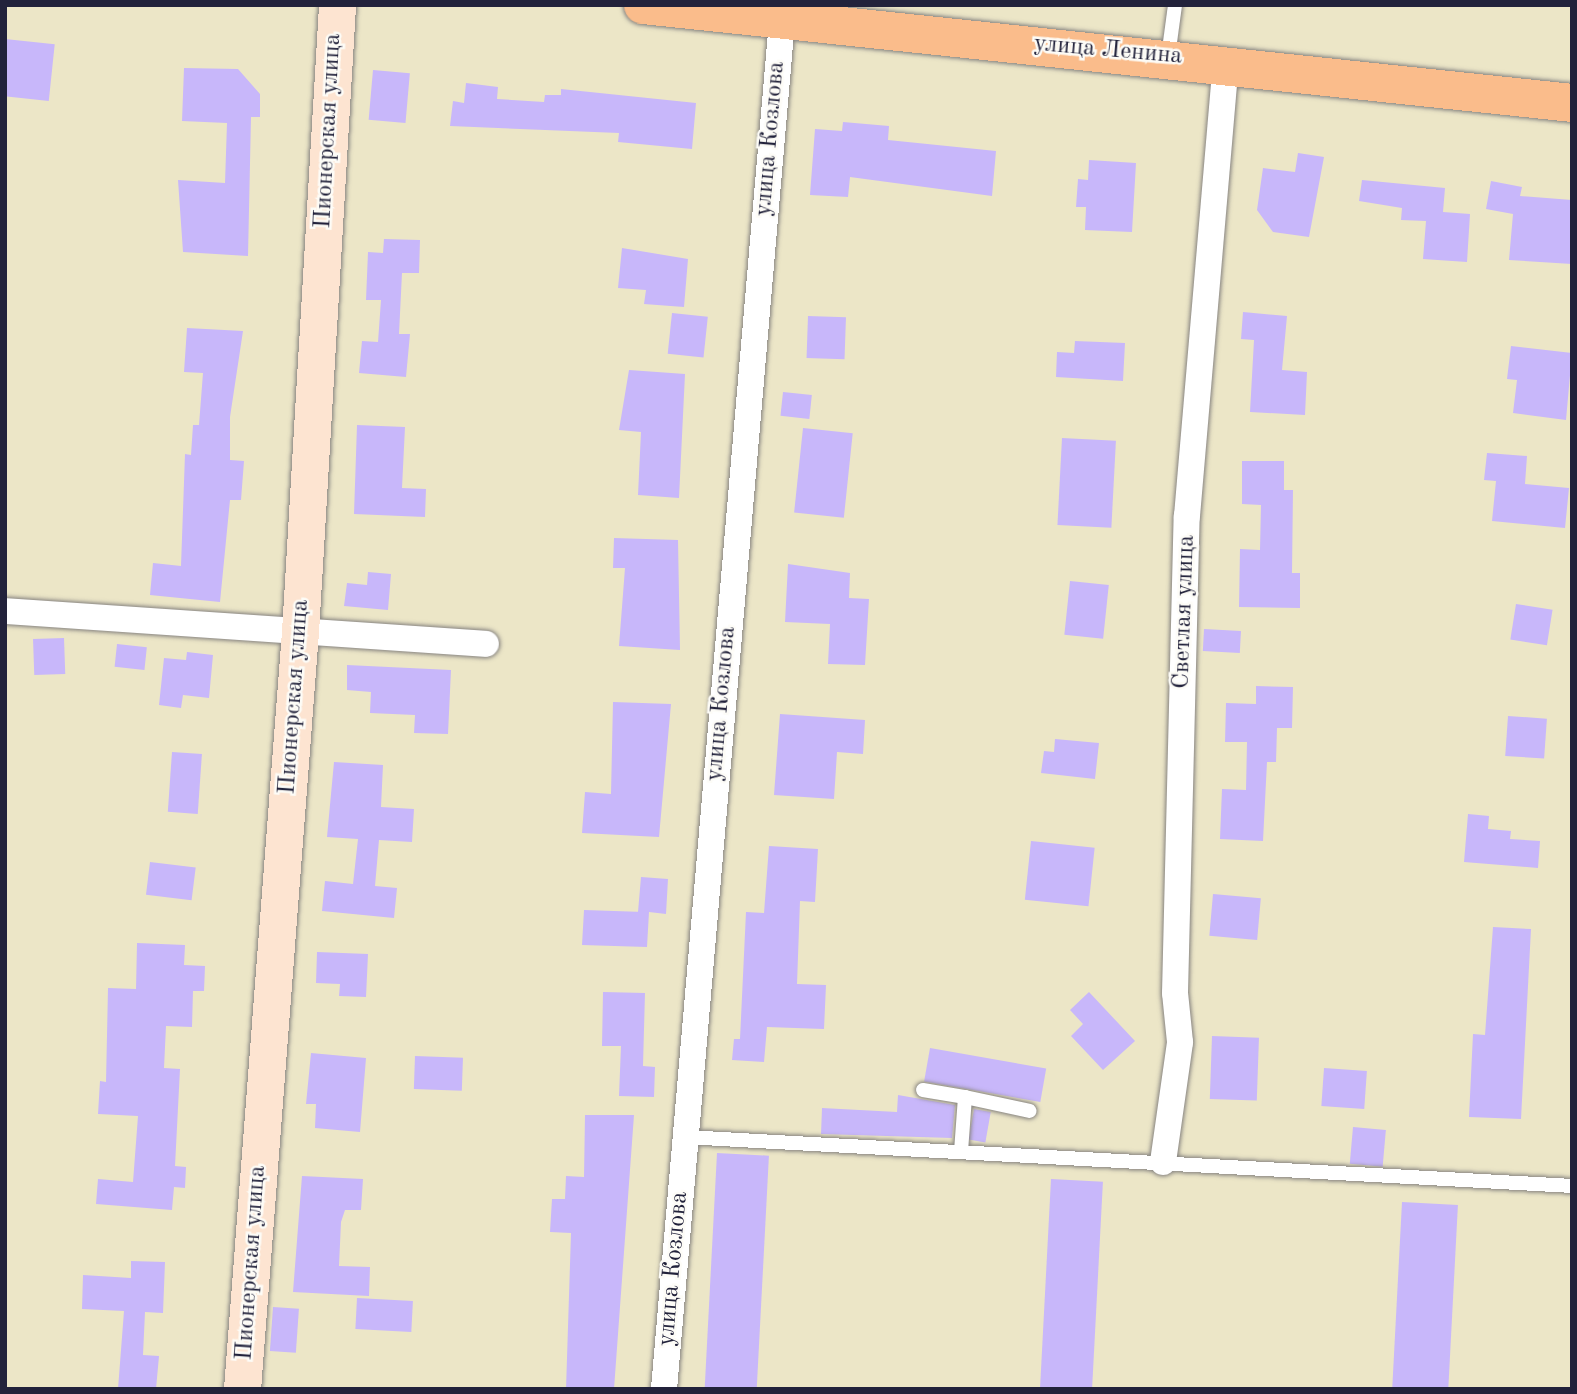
<!DOCTYPE html>
<meta charset="utf-8">
<style>
body{margin:0}
#map{position:relative;width:1577px;height:1394px;overflow:hidden;background:#ece6c7;font-family:"Old Standard TT",serif}
div>[style]{position:absolute}
[style*='--x']{left:calc(var(--x)*1px);top:calc(var(--y)*1px);width:calc(var(--w)*1px);rotate:calc(var(--a)*1deg)}
.building>*{inset:0;background:#c8b7fa;transform-origin:0 0}
.roads{filter:drop-shadow(0 0 2px #878481) drop-shadow(0 0 2px #878481)}
.lane>*{height:14px;margin:-7px;padding:0 7px;transform-origin:7px;border-radius:7px;background:#fff}
.street>*{height:26px;margin:-13px;padding:0 13px;transform-origin:13px;border-radius:13px;background:#fff}
.secondary>*{height:37px;margin:-18.5px;padding:0 18.5px;transform-origin:18.5px;border-radius:18.5px;background:#fde4d1}
.primary>*{height:38px;margin:-19px;padding:0 19px;transform-origin:19px;border-radius:19px;background:#fabc8b}
span{translate:-50% -50%;white-space:nowrap;text-align:center;line-height:1.15;-webkit-text-stroke:5px #fdfcf7;paint-order:stroke}
.street-label{font-size:24px;color:#22223b}
.frame{position:absolute;inset:0;border:7px solid #22223b;pointer-events:none}
</style>
<div id="map">
<div class="building">
<i style="left:5px;top:39px;width:50px;height:57px;rotate:6deg"></i>
<i style="clip-path:polygon(184px 68px,238px 69px,260px 94px,260px 117px,251px 117px,248px 256px,183px 252px,178px 180px,225px 183px,227px 123px,182px 121px)"></i>
<i style="left:373px;top:70px;width:37px;height:50px;rotate:5deg"></i>
<i style="clip-path:polygon(466px 83px,498px 87px,497px 99px,544px 102px,545px 95px,561px 95px,561px 89px,696px 103px,692px 149px,618px 142px,619px 133px,450px 126px,453px 101px,464px 103px)"></i>
<i style="clip-path:polygon(843px 122px,889px 126px,888px 140px,996px 151px,992px 196px,850px 177px,848px 197px,810px 195px,815px 129px,842px 131px)"></i>
<i style="clip-path:polygon(1298px 153px,1324px 157px,1309px 237px,1273px 232px,1257px 210px,1263px 168px,1295px 172px)"></i>
<i style="clip-path:polygon(1089px 160px,1136px 163px,1132px 232px,1085px 230px,1086px 207px,1076px 207px,1078px 179px,1088px 180px)"></i>
<i style="clip-path:polygon(1362px 180px,1445px 188px,1443px 212px,1470px 214px,1467px 262px,1423px 259px,1426px 221px,1401px 220px,1402px 208px,1359px 201px)"></i>
<i style="clip-path:polygon(1491px 181px,1522px 187px,1520px 196px,1572px 200px,1572px 264px,1509px 260px,1513px 214px,1486px 209px)"></i>
<i style="clip-path:polygon(384px 239px,420px 240px,419px 273px,402px 273px,399px 334px,410px 334px,406px 377px,359px 373px,362px 341px,378px 342px,381px 300px,366px 300px,368px 252px,383px 253px)"></i>
<i style="clip-path:polygon(622px 248px,688px 259px,684px 307px,644px 304px,646px 290px,618px 288px)"></i>
<i style="clip-path:polygon(1243px 312px,1287px 316px,1282px 370px,1307px 372px,1305px 415px,1250px 412px,1254px 340px,1241px 339px)"></i>
<i style="left:672px;top:313px;width:36px;height:41px;rotate:6deg"></i>
<i style="left:808px;top:316px;width:38px;height:42px;rotate:2deg"></i>
<i style="clip-path:polygon(187px 328px,243px 331px,230px 417px,230px 460px,244px 461px,241px 500px,230px 500px,220px 602px,150px 595px,153px 563px,181px 566px,185px 454px,191px 455px,193px 425px,199px 425px,203px 373px,184px 372px)"></i>
<i style="clip-path:polygon(1075px 341px,1125px 343px,1123px 381px,1056px 377px,1057px 352px,1074px 353px)"></i>
<i style="clip-path:polygon(1511px 346px,1572px 353px,1566px 420px,1513px 413px,1517px 380px,1507px 379px)"></i>
<i style="clip-path:polygon(629px 370px,685px 374px,679px 498px,638px 495px,641px 432px,619px 430px)"></i>
<i style="left:783px;top:392px;width:29px;height:24px;rotate:6deg"></i>
<i style="clip-path:polygon(357px 425px,405px 427px,402px 488px,426px 489px,425px 517px,354px 514px)"></i>
<i style="left:803px;top:428px;width:50px;height:85px;rotate:6deg"></i>
<i style="left:1062px;top:438px;width:54px;height:87px;rotate:3deg"></i>
<i style="clip-path:polygon(1487px 453px,1527px 456px,1525px 484px,1569px 488px,1565px 528px,1492px 521px,1496px 481px,1484px 480px)"></i>
<i style="clip-path:polygon(1242px 461px,1284px 461px,1284px 490px,1293px 490px,1292px 573px,1300px 573px,1300px 608px,1239px 607px,1240px 549px,1260px 550px,1261px 505px,1242px 504px)"></i>
<i style="clip-path:polygon(614px 538px,678px 540px,680px 650px,619px 646px,625px 568px,613px 568px)"></i>
<i style="clip-path:polygon(788px 564px,850px 573px,849px 598px,869px 599px,865px 665px,828px 664px,830px 624px,785px 622px)"></i>
<i style="clip-path:polygon(368px 572px,391px 574px,388px 610px,344px 606px,347px 583px,367px 585px)"></i>
<i style="left:1070px;top:581px;width:39px;height:54px;rotate:6deg"></i>
<i style="left:1516px;top:604px;width:37px;height:36px;rotate:9deg"></i>
<i style="left:1204px;top:629px;width:37px;height:22px;rotate:3deg"></i>
<i style="left:64px;top:638px;width:36px;height:31px;rotate:88deg"></i>
<i style="left:117px;top:644px;width:30px;height:23px;rotate:6deg"></i>
<i style="clip-path:polygon(187px 652px,213px 655px,209px 698px,183px 695px,181px 708px,159px 705px,164px 658px,186px 660px)"></i>
<i style="clip-path:polygon(347px 665px,451px 670px,448px 734px,414px 733px,415px 715px,370px 713px,371px 692px,347px 690px)"></i>
<i style="clip-path:polygon(1256px 686px,1293px 687px,1292px 728px,1277px 728px,1276px 762px,1267px 762px,1263px 841px,1220px 839px,1222px 789px,1246px 790px,1247px 742px,1225px 742px,1226px 703px,1256px 704px)"></i>
<i style="clip-path:polygon(613px 702px,671px 704px,659px 837px,582px 833px,585px 792px,611px 794px)"></i>
<i style="clip-path:polygon(780px 714px,865px 720px,863px 754px,837px 752px,834px 799px,774px 795px)"></i>
<i style="left:1508px;top:716px;width:39px;height:40px;rotate:4deg"></i>
<i style="clip-path:polygon(1055px 739px,1099px 743px,1095px 779px,1041px 773px,1044px 751px,1054px 752px)"></i>
<i style="left:172px;top:752px;width:30px;height:60px;rotate:4deg"></i>
<i style="clip-path:polygon(334px 762px,383px 765px,381px 807px,414px 809px,412px 842px,379px 840px,375px 886px,397px 888px,394px 918px,322px 911px,325px 881px,353px 884px,358px 839px,327px 837px)"></i>
<i style="clip-path:polygon(1468px 814px,1489px 816px,1488px 829px,1511px 831px,1510px 839px,1540px 841px,1538px 868px,1464px 862px)"></i>
<i style="left:1031px;top:841px;width:64px;height:59px;rotate:6deg"></i>
<i style="clip-path:polygon(769px 846px,818px 849px,815px 902px,800px 901px,797px 984px,826px 985px,824px 1029px,767px 1027px,764px 1062px,732px 1060px,734px 1039px,740px 1039px,746px 912px,764px 913px)"></i>
<i style="left:150px;top:862px;width:46px;height:33px;rotate:7deg"></i>
<i style="clip-path:polygon(641px 877px,668px 879px,666px 914px,649px 912px,647px 947px,582px 945px,584px 910px,644px 912px,638px 912px)"></i>
<i style="left:1213px;top:894px;width:48px;height:42px;rotate:5deg"></i>
<i style="clip-path:polygon(1493px 927px,1531px 929px,1521px 1119px,1469px 1117px,1473px 1034px,1485px 1035px)"></i>
<i style="clip-path:polygon(137px 943px,185px 945px,184px 965px,205px 966px,204px 991px,193px 991px,192px 1027px,166px 1026px,164px 1068px,180px 1069px,175px 1166px,186px 1167px,185px 1188px,174px 1187px,172px 1210px,96px 1204px,98px 1179px,133px 1182px,138px 1116px,98px 1114px,100px 1081px,106px 1082px,108px 988px,136px 989px)"></i>
<i style="clip-path:polygon(317px 952px,368px 954px,366px 997px,339px 996px,340px 984px,316px 983px)"></i>
<i style="clip-path:polygon(603px 992px,645px 993px,643px 1066px,655px 1067px,654px 1097px,619px 1096px,621px 1046px,602px 1046px)"></i>
<i style="clip-path:polygon(1089px 992px,1135px 1041px,1103px 1070px,1071px 1036px,1083px 1024px,1070px 1010px)"></i>
<i style="left:1212px;top:1036px;width:47px;height:63px;rotate:2deg"></i>
<i style="left:930px;top:1048px;width:118px;height:34px;rotate:10deg"></i>
<i style="clip-path:polygon(311px 1053px,366px 1058px,360px 1132px,315px 1128px,316px 1104px,306px 1104px)"></i>
<i style="left:415px;top:1056px;width:48px;height:33px;rotate:2deg"></i>
<i style="left:1324px;top:1068px;width:43px;height:38px;rotate:4deg"></i>
<i style="clip-path:polygon(898px 1095px,955px 1105px,952px 1138px,821px 1134px,822px 1108px,897px 1112px)"></i>
<i style="left:974px;top:1109px;width:17px;height:31px;rotate:10deg"></i>
<i style="clip-path:polygon(585px 1115px,634px 1115px,614px 1389px,566px 1389px,571px 1233px,550px 1232px,552px 1199px,565px 1199px,566px 1176px,584px 1177px)"></i>
<i style="left:1353px;top:1127px;width:33px;height:37px;rotate:5deg"></i>
<i style="left:717px;top:1153px;width:52px;height:236px;rotate:3deg"></i>
<i style="clip-path:polygon(302px 1176px,363px 1179px,361px 1210px,345px 1210px,341px 1222px,339px 1266px,370px 1267px,369px 1296px,293px 1292px)"></i>
<i style="left:1051px;top:1179px;width:52px;height:210px;rotate:3deg"></i>
<i style="left:1402px;top:1202px;width:56px;height:187px;rotate:3deg"></i>
<i style="clip-path:polygon(131px 1261px,165px 1262px,163px 1313px,145px 1312px,143px 1355px,159px 1356px,156px 1389px,118px 1389px,124px 1311px,82px 1309px,83px 1275px,131px 1278px)"></i>
<i style="left:357px;top:1298px;width:56px;height:31px;rotate:3deg"></i>
<i style="left:273px;top:1307px;width:26px;height:44px;rotate:4deg"></i>
</div>
<div class="roads">
<div class="lane">
<i style="--x:1168;--y:57;--w:52;--a:-82.3"></i>
<i style="--x:923;--y:1090;--w:43;--a:9.5"></i>
<i style="--x:965;--y:1097;--w:54;--a:94.2"></i>
<i style="--x:965;--y:1097;--w:66;--a:12.2"></i>
<i style="--x:685;--y:1137;--w:888;--a:3.16"></i>
</div>
<div class="street">
<i style="--x:5;--y:611;--w:482;--a:3.9"></i>
<i style="--x:1163;--y:1162;--w:121;--a:-81.9"></i>
<i style="--x:1180;--y:1042;--w:49;--a:-95.8"></i>
<i style="--x:1175;--y:993;--w:477;--a:-88.6"></i>
<i style="--x:1187;--y:516;--w:455;--a:-85.1"></i>
<i style="--x:664;--y:1389;--w:1374;--a:-85.07"></i>
</div>
<div class="secondary">
<i style="--x:242;--y:1389;--w:759;--a:-85.62"></i>
<i style="--x:300;--y:632;--w:628;--a:-86.62"></i>
</div>
<div class="primary">
<i style="--x:643;--y:5;--w:934;--a:6.02"></i>
</div>
</div>
<div class="street-label">
<span style="left:1108px;top:51px;rotate:5deg">улица Ленина</span>
<span style="left:329px;top:131px;rotate:-87deg">Пионерская улица</span>
<span style="left:771px;top:139px;rotate:-85deg">улица Козлова</span>
<span style="left:1185px;top:612px;rotate:-88deg">Светлая улица</span>
<span style="left:295px;top:697px;rotate:-86deg">Пионерская улица</span>
<span style="left:722px;top:704px;rotate:-85deg">улица Козлова</span>
<span style="left:252px;top:1263px;rotate:-86deg">Пионерская улица</span>
<span style="left:674px;top:1269px;rotate:-85deg">улица Козлова</span>
</div>
<div class="frame"></div>
</div>
